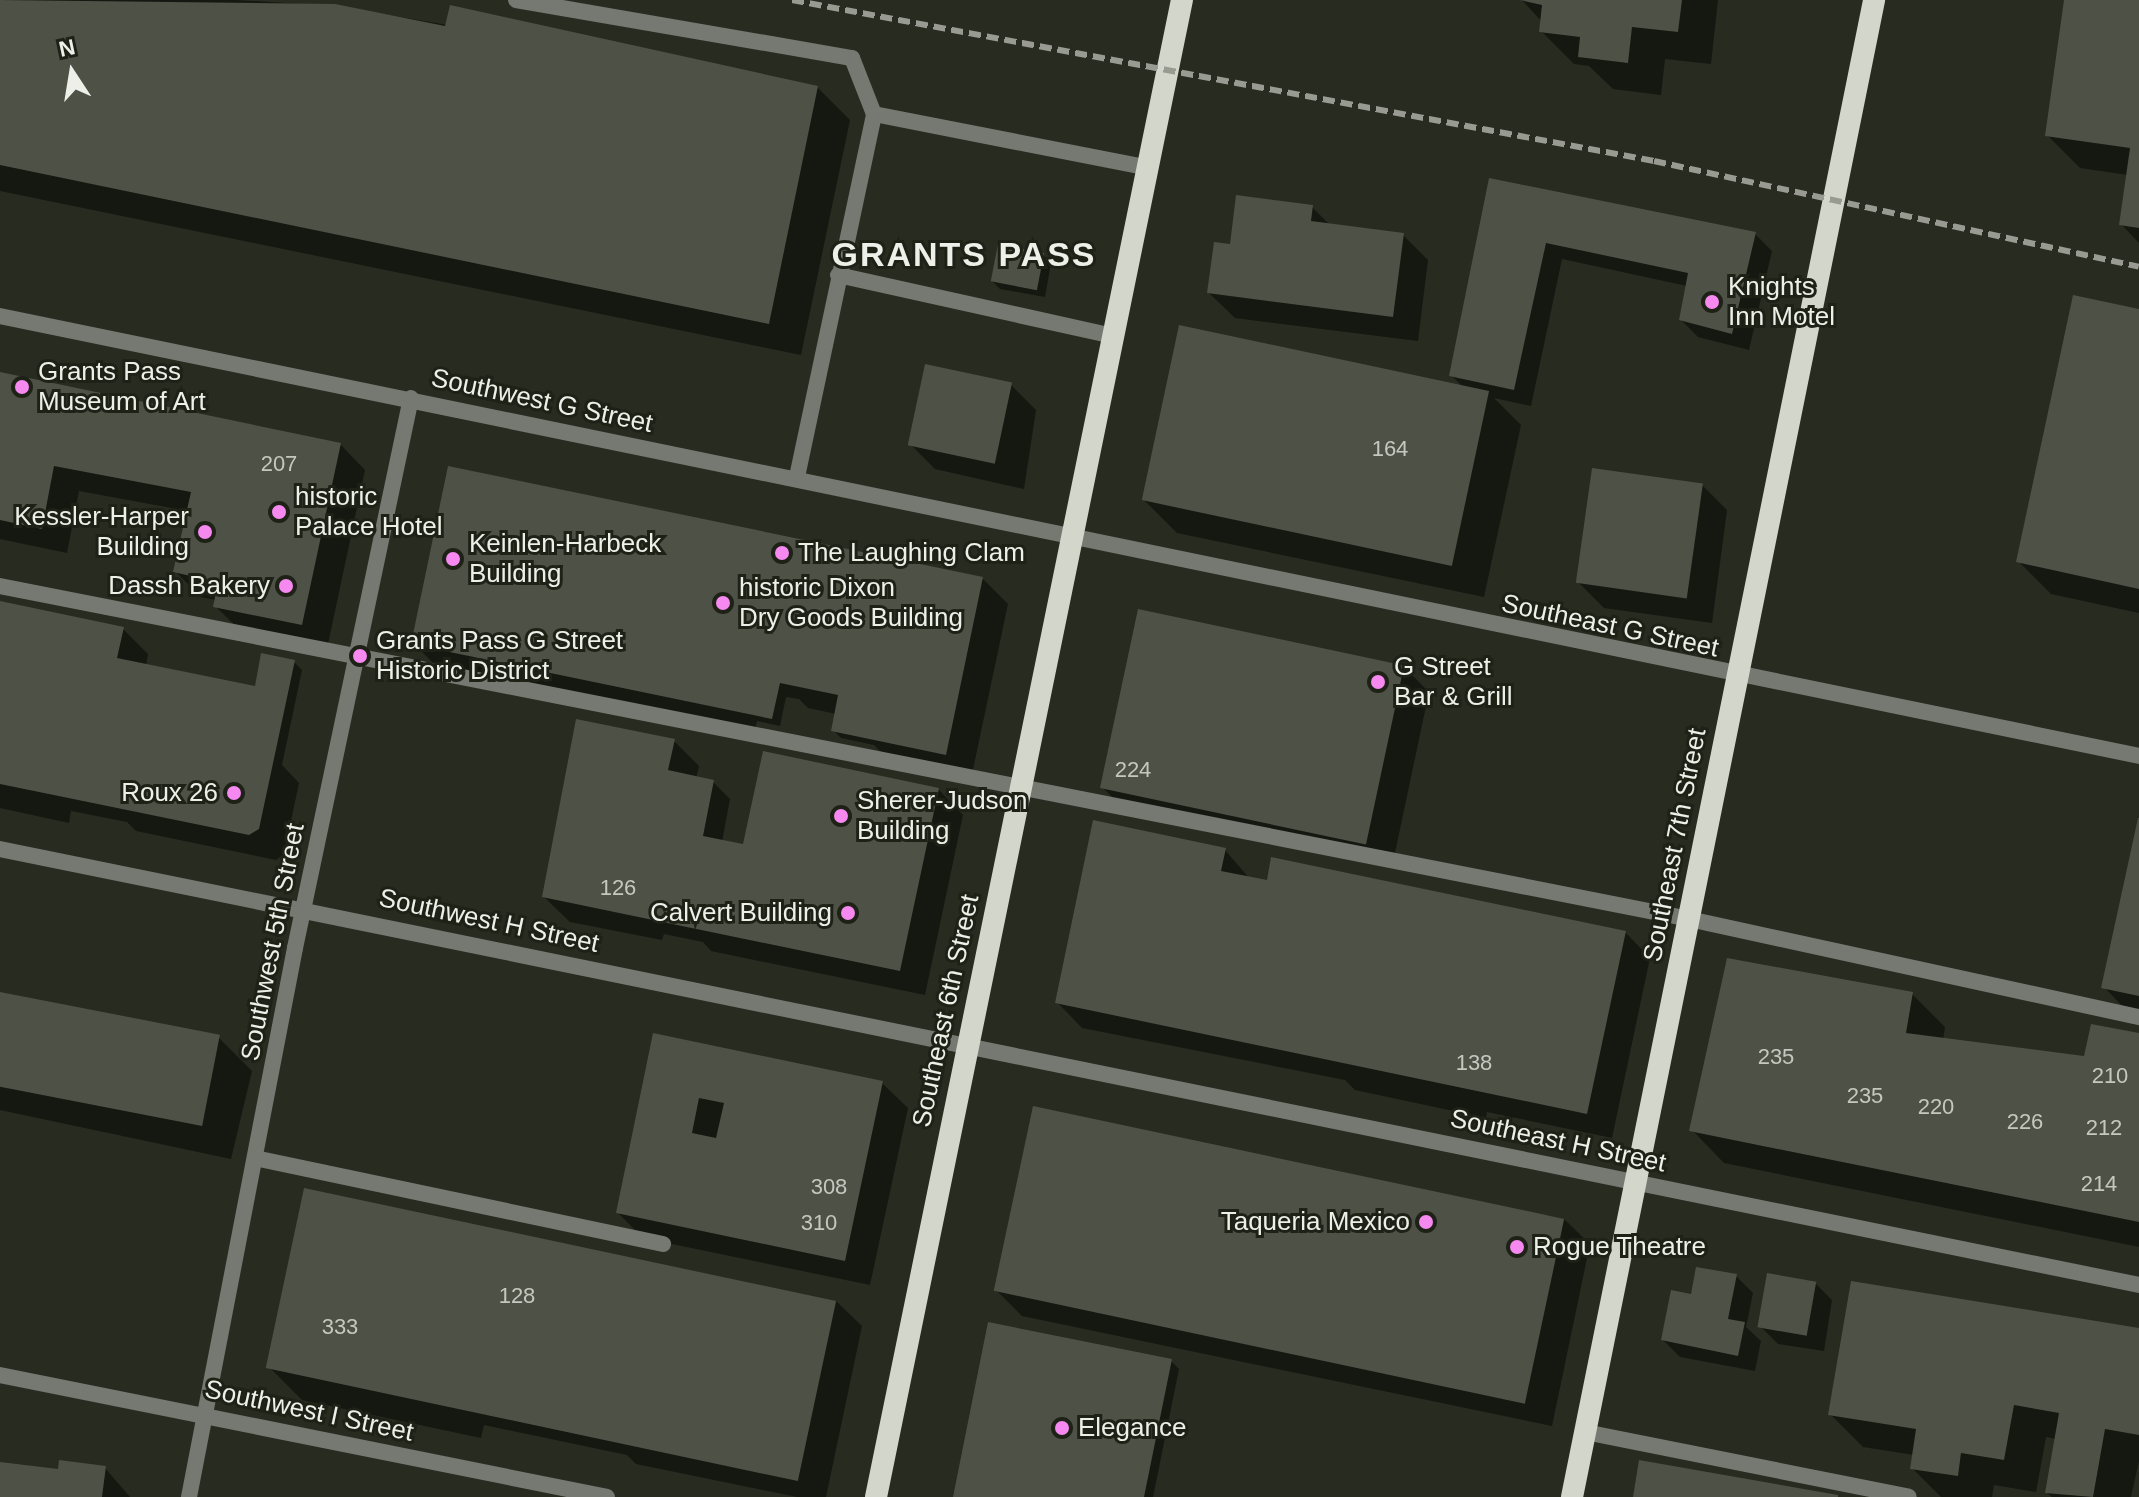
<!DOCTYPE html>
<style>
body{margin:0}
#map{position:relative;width:2139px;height:1497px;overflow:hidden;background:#282b20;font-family:Arial,sans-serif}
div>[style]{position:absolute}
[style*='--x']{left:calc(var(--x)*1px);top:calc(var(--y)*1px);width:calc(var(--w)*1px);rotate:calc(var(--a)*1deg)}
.shadow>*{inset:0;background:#0007}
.building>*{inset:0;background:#4e5145;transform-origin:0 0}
.service>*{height:16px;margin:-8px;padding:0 8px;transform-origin:8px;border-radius:8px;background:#767872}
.minor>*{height:16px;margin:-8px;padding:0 8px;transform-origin:8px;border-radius:8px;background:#767872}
.tertiary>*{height:16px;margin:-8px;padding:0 8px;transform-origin:8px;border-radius:8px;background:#767872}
.trunk>*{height:22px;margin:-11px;padding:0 11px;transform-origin:11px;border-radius:11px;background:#d3d6ca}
.rail>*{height:6px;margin-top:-3px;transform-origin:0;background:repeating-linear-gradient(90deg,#999b92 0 12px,transparent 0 18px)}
.dots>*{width:22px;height:22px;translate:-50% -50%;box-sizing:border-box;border:4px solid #1e2116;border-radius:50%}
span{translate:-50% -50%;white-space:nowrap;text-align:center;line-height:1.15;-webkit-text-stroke:6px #1e2116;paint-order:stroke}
.number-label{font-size:22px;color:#c5c8bf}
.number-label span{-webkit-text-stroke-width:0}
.poi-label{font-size:26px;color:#edefe8}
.left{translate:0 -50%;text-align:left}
.right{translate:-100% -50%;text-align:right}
.street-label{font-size:26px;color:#edefe8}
.district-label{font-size:34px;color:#edefe8;font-weight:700;letter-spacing:2px}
.north{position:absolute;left:32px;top:32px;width:80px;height:80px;-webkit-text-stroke:6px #1e2116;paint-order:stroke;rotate:348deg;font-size:22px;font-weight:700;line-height:32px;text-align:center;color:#edefe8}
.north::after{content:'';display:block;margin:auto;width:28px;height:36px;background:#edefe8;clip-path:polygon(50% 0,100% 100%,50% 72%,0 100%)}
</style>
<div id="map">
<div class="shadow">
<i style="clip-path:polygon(0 0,236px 0,335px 6px,817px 87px,850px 120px,801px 355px,0 191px)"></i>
<i style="clip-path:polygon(1522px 0,1718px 0,1711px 64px,1665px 59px,1661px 95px,1613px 89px,1589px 66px,1574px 64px,1541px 31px,1542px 22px)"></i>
<i style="clip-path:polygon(2066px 0,2139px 0,2139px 243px,2121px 224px,2128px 175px,2080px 168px,2047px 135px)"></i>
<i style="clip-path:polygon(1491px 181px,1755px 234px,1772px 251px,1749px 350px,1698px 337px,1681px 320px,1687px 286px,1562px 259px,1531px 406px,1494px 398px,1521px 425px,1484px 597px,1177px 533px,1144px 500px,1462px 386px,1451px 375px)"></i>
<i style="clip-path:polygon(1312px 207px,1331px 226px,1403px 235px,1428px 260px,1418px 341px,1235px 318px,1209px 293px,1231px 246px)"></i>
<i style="clip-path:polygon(1043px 255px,1051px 263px,1045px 297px,1000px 289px,992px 281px)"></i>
<i style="clip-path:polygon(2139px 311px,2139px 613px,2051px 594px,2018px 561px)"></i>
<i style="clip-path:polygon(0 374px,340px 444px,365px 470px,327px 649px,241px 631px,215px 606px,216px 600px,201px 597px,175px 571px,188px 511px,79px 491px,67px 553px,0 539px)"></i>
<i style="clip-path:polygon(1011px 385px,1036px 410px,1024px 489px,935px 469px,910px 444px)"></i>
<i style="clip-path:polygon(1702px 485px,1727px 510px,1712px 623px,1604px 608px,1579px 583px)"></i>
<i style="clip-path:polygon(982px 578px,1008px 604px,971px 779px,891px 762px,874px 745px,841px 738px,833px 730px,836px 714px,808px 708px,799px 699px,786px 697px,780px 726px,757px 721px,754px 734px,439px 669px,413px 643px)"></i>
<i style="clip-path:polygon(0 603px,123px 629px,148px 654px,146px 666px,256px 689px,294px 662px,302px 670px,282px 765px,299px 783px,284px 854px,276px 860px,136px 831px,127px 822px,71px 811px,69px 823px,0 808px)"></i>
<i style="clip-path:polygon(1403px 666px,1429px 692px,1392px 867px,1119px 804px,1102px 787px)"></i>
<i style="clip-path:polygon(674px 741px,699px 766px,696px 779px,713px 782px,730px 799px,722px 842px,745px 847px,938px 789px,963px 815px,925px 995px,711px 951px,703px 942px,664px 934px,662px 940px,570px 922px,544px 897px)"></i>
<i style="clip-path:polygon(2139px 821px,2139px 1015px,2129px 1013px,2104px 987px)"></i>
<i style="clip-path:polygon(1225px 850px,1250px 879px,1625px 932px,1650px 958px,1612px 1138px,1487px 1112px,1486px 1118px,1355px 1090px,1345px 1080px,1082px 1028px,1057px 1002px)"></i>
<i style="clip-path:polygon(0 994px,219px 1038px,252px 1071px,231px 1159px,0 1110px)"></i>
<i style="clip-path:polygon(1912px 994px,1945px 1027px,1943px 1040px,2086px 1058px,2139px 1035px,2139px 1247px,1724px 1163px,1692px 1130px)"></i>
<i style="clip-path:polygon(655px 1035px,882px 1083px,908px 1108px,870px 1285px,643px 1238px,618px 1213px)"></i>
<i style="clip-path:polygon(1564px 1219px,1590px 1244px,1552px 1426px,1022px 1316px,996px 1290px)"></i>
<i style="clip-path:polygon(1736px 1276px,1753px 1293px,1746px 1327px,1761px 1341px,1755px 1371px,1680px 1357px,1663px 1340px,1692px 1297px)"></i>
<i style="clip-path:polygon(1815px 1283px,1832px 1300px,1824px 1351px,1778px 1344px,1761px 1327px)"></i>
<i style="clip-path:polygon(836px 1301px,862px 1326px,826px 1497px,797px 1497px,636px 1464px,627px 1455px,484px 1425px,481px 1438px,302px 1400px,269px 1367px)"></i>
<i style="clip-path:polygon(2139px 1330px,2139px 1461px,2131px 1497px,2052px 1497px,2047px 1493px,2056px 1439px,2046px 1437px,2036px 1492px,1994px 1485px,1992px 1497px,1941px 1497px,1912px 1468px,1914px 1455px,1863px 1447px,1830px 1414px)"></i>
<i style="clip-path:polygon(1171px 1361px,1179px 1369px,1153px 1497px,955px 1497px)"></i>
<i style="clip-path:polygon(0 1464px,59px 1471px,105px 1468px,130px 1497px,0 1497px)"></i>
</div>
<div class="building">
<i style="clip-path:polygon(0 0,335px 4px,445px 26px,450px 5px,818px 86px,769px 324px,0 165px)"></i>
<i style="clip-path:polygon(1520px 0,1682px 0,1678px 32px,1632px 27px,1628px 63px,1578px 57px,1580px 37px,1539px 32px,1542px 5px)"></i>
<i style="clip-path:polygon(2064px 0,2139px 0,2139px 228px,2119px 225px,2130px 148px,2045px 136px)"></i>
<i style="clip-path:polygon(1489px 178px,1756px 232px,1732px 334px,1679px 320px,1688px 273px,1546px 243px,1514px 390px,1449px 376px)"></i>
<i style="clip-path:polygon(1236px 195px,1313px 205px,1311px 221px,1404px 233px,1393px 317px,1207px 293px,1214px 242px,1230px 244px)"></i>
<i style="left:998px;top:244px;width:47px;height:38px;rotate:11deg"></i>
<i style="clip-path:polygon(2073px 295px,2139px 309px,2139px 589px,2016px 562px)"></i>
<i style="left:1179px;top:325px;width:317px;height:179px;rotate:12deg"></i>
<i style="left:925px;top:364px;width:89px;height:83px;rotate:12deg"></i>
<i style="clip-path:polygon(0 372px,341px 443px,302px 625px,213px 607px,218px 582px,173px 572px,191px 492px,54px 466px,42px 529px,0 520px)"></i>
<i style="clip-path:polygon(448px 466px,983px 577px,946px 755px,831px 731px,838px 695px,780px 683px,772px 719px,411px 644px)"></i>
<i style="left:1592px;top:468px;width:112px;height:116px;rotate:8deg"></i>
<i style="clip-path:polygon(0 601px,124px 627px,117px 658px,255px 686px,261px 653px,295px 660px,259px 829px,249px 835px,0 784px)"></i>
<i style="left:1138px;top:609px;width:272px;height:183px;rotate:12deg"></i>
<i style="clip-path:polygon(576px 719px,675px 739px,668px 770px,714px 780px,703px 836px,743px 844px,763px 751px,939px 788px,900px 971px,542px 897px)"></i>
<i style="clip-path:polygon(2138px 818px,2139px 818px,2139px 996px,2101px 988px)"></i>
<i style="clip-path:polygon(1093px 820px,1226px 848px,1221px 871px,1267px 880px,1271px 857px,1626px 931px,1587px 1114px,1055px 1003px)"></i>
<i style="clip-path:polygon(1727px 958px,1913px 992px,1906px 1033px,2084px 1056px,2091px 1024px,2139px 1033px,2139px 1222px,1689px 1131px)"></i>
<i style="left:0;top:992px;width:224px;height:93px;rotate:11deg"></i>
<i style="clip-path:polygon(evenodd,653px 1033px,883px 1081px,845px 1261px,616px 1213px,653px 1033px,699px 1098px,724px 1103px,716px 1138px,692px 1133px,699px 1098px)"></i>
<i style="left:1033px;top:1106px;width:543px;height:189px;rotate:12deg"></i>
<i style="left:304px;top:1188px;width:544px;height:184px;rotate:12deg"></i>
<i style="clip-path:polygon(1696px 1267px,1737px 1274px,1728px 1319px,1745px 1322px,1738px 1356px,1661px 1340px,1671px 1290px,1691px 1294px)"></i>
<i style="left:1767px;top:1273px;width:50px;height:55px;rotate:10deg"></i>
<i style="clip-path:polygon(1851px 1281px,2139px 1328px,2139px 1435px,2105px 1429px,2093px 1497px,2045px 1493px,2059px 1413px,2014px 1405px,2004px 1460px,1961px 1453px,1958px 1476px,1910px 1469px,1916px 1429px,1828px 1415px)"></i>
<i style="clip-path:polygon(988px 1322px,1172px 1359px,1144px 1497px,953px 1497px)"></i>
<i style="clip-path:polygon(59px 1460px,106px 1466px,102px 1497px,0 1497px,0 1462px,58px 1469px)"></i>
<i style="clip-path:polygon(1639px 1460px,1838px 1495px,1838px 1497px,1633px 1497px)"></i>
</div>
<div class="service">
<i style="--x:516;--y:0;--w:341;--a:9.8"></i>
<i style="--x:852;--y:58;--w:60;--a:68.6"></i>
<i style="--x:838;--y:275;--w:283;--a:12.5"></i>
<i style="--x:797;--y:477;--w:371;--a:-78"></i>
<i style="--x:874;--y:114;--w:279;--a:11.1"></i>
<i style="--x:0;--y:586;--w:1722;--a:11.15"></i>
<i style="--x:1689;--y:919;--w:461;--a:12.3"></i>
<i style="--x:255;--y:1158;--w:417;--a:11.9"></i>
<i style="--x:1585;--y:1432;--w:330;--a:11.3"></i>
</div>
<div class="minor">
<i style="--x:0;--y:849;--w:2183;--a:11.52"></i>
<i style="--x:0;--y:1375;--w:619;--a:11.36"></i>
<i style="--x:189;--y:1497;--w:559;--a:-79.07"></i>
<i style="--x:295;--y:948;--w:562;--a:-78.09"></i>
</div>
<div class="tertiary">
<i style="--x:0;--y:316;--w:2184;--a:11.62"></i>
</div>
<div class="trunk">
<i style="--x:876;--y:1497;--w:1528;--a:-78.45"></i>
<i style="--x:1572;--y:1497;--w:1527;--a:-78.59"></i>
</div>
<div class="rail">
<i style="--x:792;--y:0;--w:877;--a:10.58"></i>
<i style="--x:1654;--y:161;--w:496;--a:12.3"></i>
</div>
<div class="dots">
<i style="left:1712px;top:302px;background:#f589ef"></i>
<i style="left:22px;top:387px;background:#f589ef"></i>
<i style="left:279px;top:512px;background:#f589ef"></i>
<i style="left:205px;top:532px;background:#f589ef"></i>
<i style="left:782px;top:553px;background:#f589ef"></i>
<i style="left:453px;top:559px;background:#f589ef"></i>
<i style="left:286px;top:586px;background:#f589ef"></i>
<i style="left:723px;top:603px;background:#f589ef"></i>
<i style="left:360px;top:656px;background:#f589ef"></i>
<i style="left:1378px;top:682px;background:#f589ef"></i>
<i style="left:234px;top:793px;background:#f589ef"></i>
<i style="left:841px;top:816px;background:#f589ef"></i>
<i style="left:848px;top:913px;background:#f589ef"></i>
<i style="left:1426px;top:1222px;background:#f589ef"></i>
<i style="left:1517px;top:1247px;background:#f589ef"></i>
<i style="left:1062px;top:1428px;background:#f589ef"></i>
</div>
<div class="number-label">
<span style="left:1390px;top:449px">164</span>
<span style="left:279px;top:464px">207</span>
<span style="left:1133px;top:770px">224</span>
<span style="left:618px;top:888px">126</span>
<span style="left:1776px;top:1057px">235</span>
<span style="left:1474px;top:1063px">138</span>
<span style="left:2110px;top:1076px">210</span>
<span style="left:1865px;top:1096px">235</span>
<span style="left:1936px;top:1107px">220</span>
<span style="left:2025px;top:1122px">226</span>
<span style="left:2104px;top:1128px">212</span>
<span style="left:2099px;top:1184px">214</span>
<span style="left:829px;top:1187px">308</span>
<span style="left:819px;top:1223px">310</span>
<span style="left:517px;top:1296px">128</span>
<span style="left:340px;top:1327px">333</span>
</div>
<div class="poi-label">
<span class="left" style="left:1728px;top:302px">Knights<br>Inn Motel</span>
<span class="left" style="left:38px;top:387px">Grants Pass<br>Museum of Art</span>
<span class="left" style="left:295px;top:512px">historic<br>Palace Hotel</span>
<span class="right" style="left:189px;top:532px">Kessler-Harper<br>Building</span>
<span class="left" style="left:469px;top:559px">Keinlen-Harbeck<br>Building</span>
<span class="left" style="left:798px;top:553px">The Laughing Clam</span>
<span class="right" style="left:270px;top:586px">Dassh Bakery</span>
<span class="left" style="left:739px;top:603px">historic Dixon<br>Dry Goods Building</span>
<span class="left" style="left:376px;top:656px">Grants Pass G Street<br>Historic District</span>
<span class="left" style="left:1394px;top:682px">G Street<br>Bar &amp; Grill</span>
<span class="right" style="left:218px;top:793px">Roux 26</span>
<span class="left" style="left:857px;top:816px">Sherer-Judson<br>Building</span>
<span class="right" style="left:832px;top:913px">Calvert Building</span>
<span class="right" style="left:1410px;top:1222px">Taqueria Mexico</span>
<span class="left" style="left:1533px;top:1247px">Rogue Theatre</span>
<span class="left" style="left:1078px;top:1428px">Elegance</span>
</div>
<div class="street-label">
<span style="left:542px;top:401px;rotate:12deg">Southwest G Street</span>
<span style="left:1610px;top:626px;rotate:12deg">Southeast G Street</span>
<span style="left:1675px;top:845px;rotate:-79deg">Southeast 7th Street</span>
<span style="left:489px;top:921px;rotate:12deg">Southwest H Street</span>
<span style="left:273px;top:942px;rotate:-79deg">Southwest 5th Street</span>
<span style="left:946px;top:1011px;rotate:-78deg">Southeast 6th Street</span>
<span style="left:1558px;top:1141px;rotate:12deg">Southeast H Street</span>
<span style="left:309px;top:1411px;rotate:12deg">Southwest I Street</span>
</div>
<div class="district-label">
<span style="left:964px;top:255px">GRANTS PASS</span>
</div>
<div class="north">N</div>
</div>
